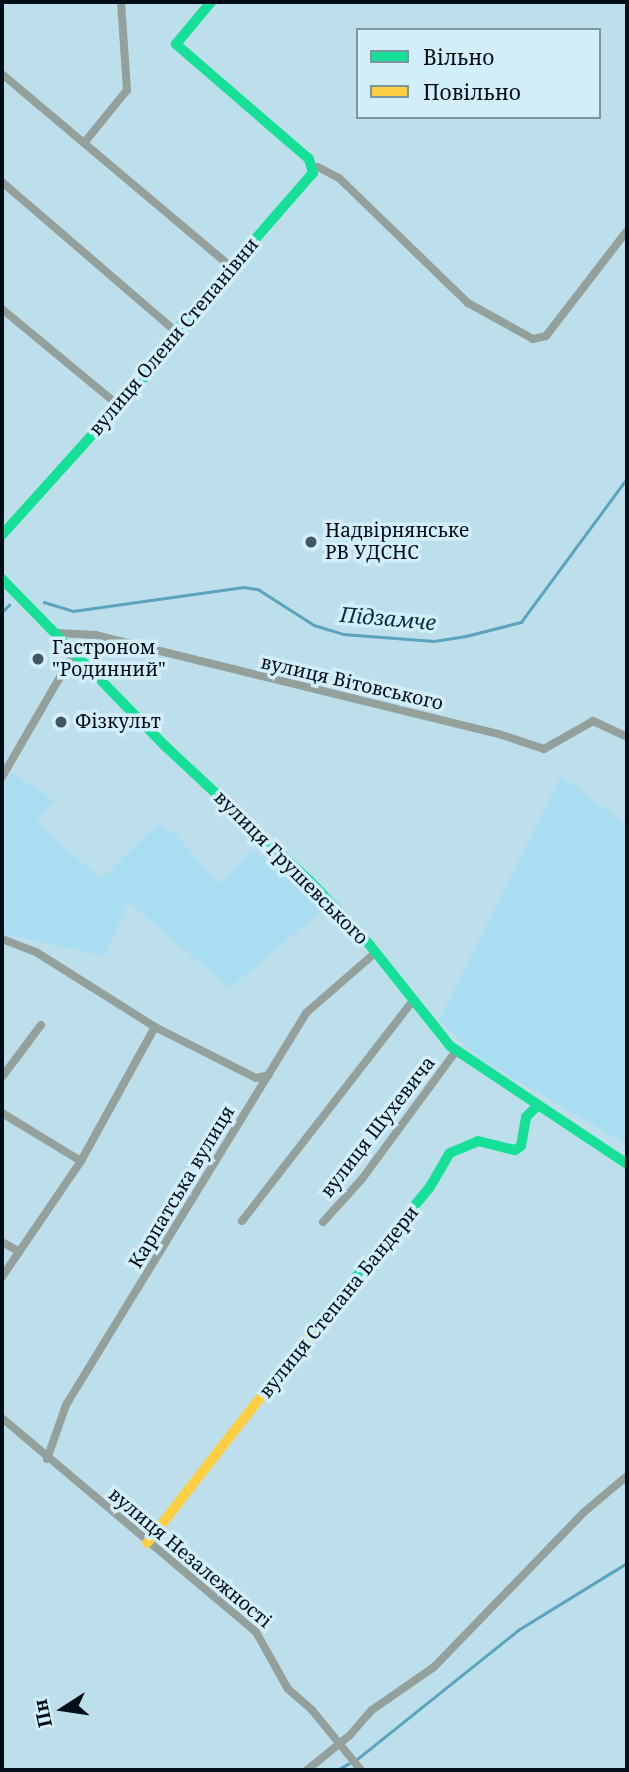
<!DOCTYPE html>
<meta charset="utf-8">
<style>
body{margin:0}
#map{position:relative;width:629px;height:1772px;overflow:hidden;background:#bddeeb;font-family:"Noto Serif",serif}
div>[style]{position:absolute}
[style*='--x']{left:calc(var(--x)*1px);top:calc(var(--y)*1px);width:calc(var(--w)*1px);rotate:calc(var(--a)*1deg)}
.built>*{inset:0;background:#a9ddf2}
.stream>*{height:2.5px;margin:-1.25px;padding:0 1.25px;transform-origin:1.25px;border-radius:1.25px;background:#5ca3bd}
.street>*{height:8px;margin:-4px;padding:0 4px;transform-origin:4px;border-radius:4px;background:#94a09b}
.fast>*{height:10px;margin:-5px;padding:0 5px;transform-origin:5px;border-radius:5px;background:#16e098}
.slow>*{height:10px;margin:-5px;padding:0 5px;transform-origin:5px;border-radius:5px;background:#ffcf43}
.dots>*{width:19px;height:19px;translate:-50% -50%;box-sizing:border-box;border:4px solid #d1eefa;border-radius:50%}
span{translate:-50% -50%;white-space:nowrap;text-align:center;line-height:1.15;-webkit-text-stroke:7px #d1eefa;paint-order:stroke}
.street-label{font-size:19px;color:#000f17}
.poi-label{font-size:19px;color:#000f17}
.left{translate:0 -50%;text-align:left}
.water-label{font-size:21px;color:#052e3c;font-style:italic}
.frame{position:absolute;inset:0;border:4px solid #000f17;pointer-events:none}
.legend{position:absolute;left:356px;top:28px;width:245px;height:91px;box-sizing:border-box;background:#d1eefa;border:2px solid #7d959f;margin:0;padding:9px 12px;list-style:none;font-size:21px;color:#000f17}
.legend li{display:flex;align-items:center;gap:14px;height:35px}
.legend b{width:35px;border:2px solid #7d959f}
.north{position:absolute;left:28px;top:1674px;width:70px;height:70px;-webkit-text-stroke:5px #d1eefa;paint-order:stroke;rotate:258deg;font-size:19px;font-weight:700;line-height:28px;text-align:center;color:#000f17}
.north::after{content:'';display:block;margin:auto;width:24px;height:32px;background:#000f17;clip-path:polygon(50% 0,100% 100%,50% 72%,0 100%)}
</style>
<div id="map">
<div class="built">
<i style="clip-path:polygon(11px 772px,53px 800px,37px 823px,101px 879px,158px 824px,176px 835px,219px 884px,253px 849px,322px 910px,230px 988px,128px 902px,105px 956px,2px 934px,2px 790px)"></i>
<i style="clip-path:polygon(561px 776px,627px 825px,627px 1144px,480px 1059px,439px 1020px)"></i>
</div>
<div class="stream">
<i style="--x:44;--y:602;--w:30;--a:17"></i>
<i style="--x:73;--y:611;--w:172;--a:-8"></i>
<i style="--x:243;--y:587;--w:15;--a:8"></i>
<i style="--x:258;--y:589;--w:67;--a:32.7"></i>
<i style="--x:314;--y:625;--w:30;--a:17"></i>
<i style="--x:343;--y:634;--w:91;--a:4.4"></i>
<i style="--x:434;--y:641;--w:32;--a:-9"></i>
<i style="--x:466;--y:636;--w:57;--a:-14.3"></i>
<i style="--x:521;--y:622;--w:179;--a:-53.6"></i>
<i style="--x:2;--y:612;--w:10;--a:-45"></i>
<i style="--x:356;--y:1760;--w:208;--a:-38.7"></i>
<i style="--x:518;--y:1630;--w:128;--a:-31.6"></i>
<i style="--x:337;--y:1770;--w:13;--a:-29"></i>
</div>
<div class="street">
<i style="--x:2;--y:74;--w:299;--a:40.1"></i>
<i style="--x:84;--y:143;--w:68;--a:-50.9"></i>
<i style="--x:127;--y:90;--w:88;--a:-93.9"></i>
<i style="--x:318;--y:167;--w:24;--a:28"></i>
<i style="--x:339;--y:178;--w:180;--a:44.1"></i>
<i style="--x:468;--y:303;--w:74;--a:29"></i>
<i style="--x:533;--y:339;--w:13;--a:-13"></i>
<i style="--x:546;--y:336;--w:133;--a:-52.4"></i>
<i style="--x:2;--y:182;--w:228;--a:40.7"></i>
<i style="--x:2;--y:309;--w:151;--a:39.6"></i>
<i style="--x:58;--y:633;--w:37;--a:3"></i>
<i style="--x:95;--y:635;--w:416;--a:13.8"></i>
<i style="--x:499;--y:734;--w:47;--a:18.4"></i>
<i style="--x:544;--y:749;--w:56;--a:-29.7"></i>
<i style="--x:593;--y:721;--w:38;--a:25"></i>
<i style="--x:2;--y:777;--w:146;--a:-59.9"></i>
<i style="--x:2;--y:939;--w:36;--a:21"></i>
<i style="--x:36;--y:952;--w:141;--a:32.2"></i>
<i style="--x:155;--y:1027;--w:113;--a:26.8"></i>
<i style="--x:256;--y:1078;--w:13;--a:-13"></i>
<i style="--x:2;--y:1077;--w:65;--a:-53.1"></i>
<i style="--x:2;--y:1113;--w:92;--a:31.3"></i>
<i style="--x:242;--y:1221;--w:277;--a:-52.2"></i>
<i style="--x:323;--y:1222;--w:58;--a:-47.8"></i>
<i style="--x:362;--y:1179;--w:159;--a:-53.7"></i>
<i style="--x:2;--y:1242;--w:18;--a:29"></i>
<i style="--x:2;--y:1277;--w:140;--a:-55.7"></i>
<i style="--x:81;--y:1161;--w:153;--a:-61.1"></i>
<i style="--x:2;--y:1418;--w:332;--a:40.1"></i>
<i style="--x:256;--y:1632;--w:65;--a:60.7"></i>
<i style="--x:288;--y:1689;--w:32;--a:41"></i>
<i style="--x:312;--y:1710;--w:77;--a:50.8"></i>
<i style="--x:47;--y:1459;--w:57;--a:-70.6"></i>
<i style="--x:66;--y:1405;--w:460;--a:-58.5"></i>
<i style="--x:306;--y:1013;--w:91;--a:-41"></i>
<i style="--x:307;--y:1770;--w:55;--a:-39.1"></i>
<i style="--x:350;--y:1735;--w:33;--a:-49"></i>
<i style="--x:372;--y:1710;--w:75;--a:-34.7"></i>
<i style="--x:434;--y:1667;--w:214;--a:-45.9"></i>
<i style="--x:583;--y:1513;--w:57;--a:-40.1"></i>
</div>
<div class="fast">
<i style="--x:2;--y:535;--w:242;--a:-48"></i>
<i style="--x:164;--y:355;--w:26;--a:-65"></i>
<i style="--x:175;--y:331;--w:210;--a:-48.9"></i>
<i style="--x:313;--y:173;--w:15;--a:-106"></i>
<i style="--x:309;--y:159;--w:176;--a:-139.2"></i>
<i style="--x:176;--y:44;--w:55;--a:-50.2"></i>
<i style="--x:2;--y:579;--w:232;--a:45.7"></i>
<i style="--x:164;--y:745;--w:198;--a:43"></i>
<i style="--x:309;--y:880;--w:88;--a:46.8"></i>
<i style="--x:369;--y:944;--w:130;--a:51.5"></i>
<i style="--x:450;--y:1046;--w:213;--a:33.7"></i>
<i style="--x:319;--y:1322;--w:175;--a:-50.6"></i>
<i style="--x:430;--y:1187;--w:39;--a:-60"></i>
<i style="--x:450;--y:1153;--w:30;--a:-23"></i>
<i style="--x:478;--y:1141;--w:38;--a:14"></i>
<i style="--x:515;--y:1150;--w:7;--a:-34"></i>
<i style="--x:521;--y:1146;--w:29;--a:-80"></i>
<i style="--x:526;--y:1117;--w:16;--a:-45"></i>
</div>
<div class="slow">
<i style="--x:147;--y:1543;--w:280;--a:-52.1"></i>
</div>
<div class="dots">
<i style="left:311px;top:542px;background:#425761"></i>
<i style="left:38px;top:659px;background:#425761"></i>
<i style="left:61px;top:722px;background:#425761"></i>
</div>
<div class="street-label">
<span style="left:174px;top:337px;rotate:-50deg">вулиця Олени Степанівни</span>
<span style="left:352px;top:683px;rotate:13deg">вулиця Вітовського</span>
<span style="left:291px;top:868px;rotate:45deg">вулиця Грушевського</span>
<span style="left:378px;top:1127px;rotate:-52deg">вулиця Шухевича</span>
<span style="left:182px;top:1187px;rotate:-59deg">Карпатська вулиця</span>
<span style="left:339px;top:1302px;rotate:-51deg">вулиця Степана Бандери</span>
<span style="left:190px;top:1558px;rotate:40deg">вулиця Незалежності</span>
</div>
<div class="poi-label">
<span class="left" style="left:325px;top:542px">Надвірнянське<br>РВ УДСНС</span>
<span class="left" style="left:52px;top:659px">Гастроном<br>"Родинний"</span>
<span class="left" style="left:75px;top:722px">Фізкульт</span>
</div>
<div class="water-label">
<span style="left:388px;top:618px;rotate:5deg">Підзамче</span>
</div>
<div class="frame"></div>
<ul class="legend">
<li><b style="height:9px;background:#16e098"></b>Вільно</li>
<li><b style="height:9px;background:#ffcf43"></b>Повільно</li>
</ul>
<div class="north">Пн</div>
</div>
